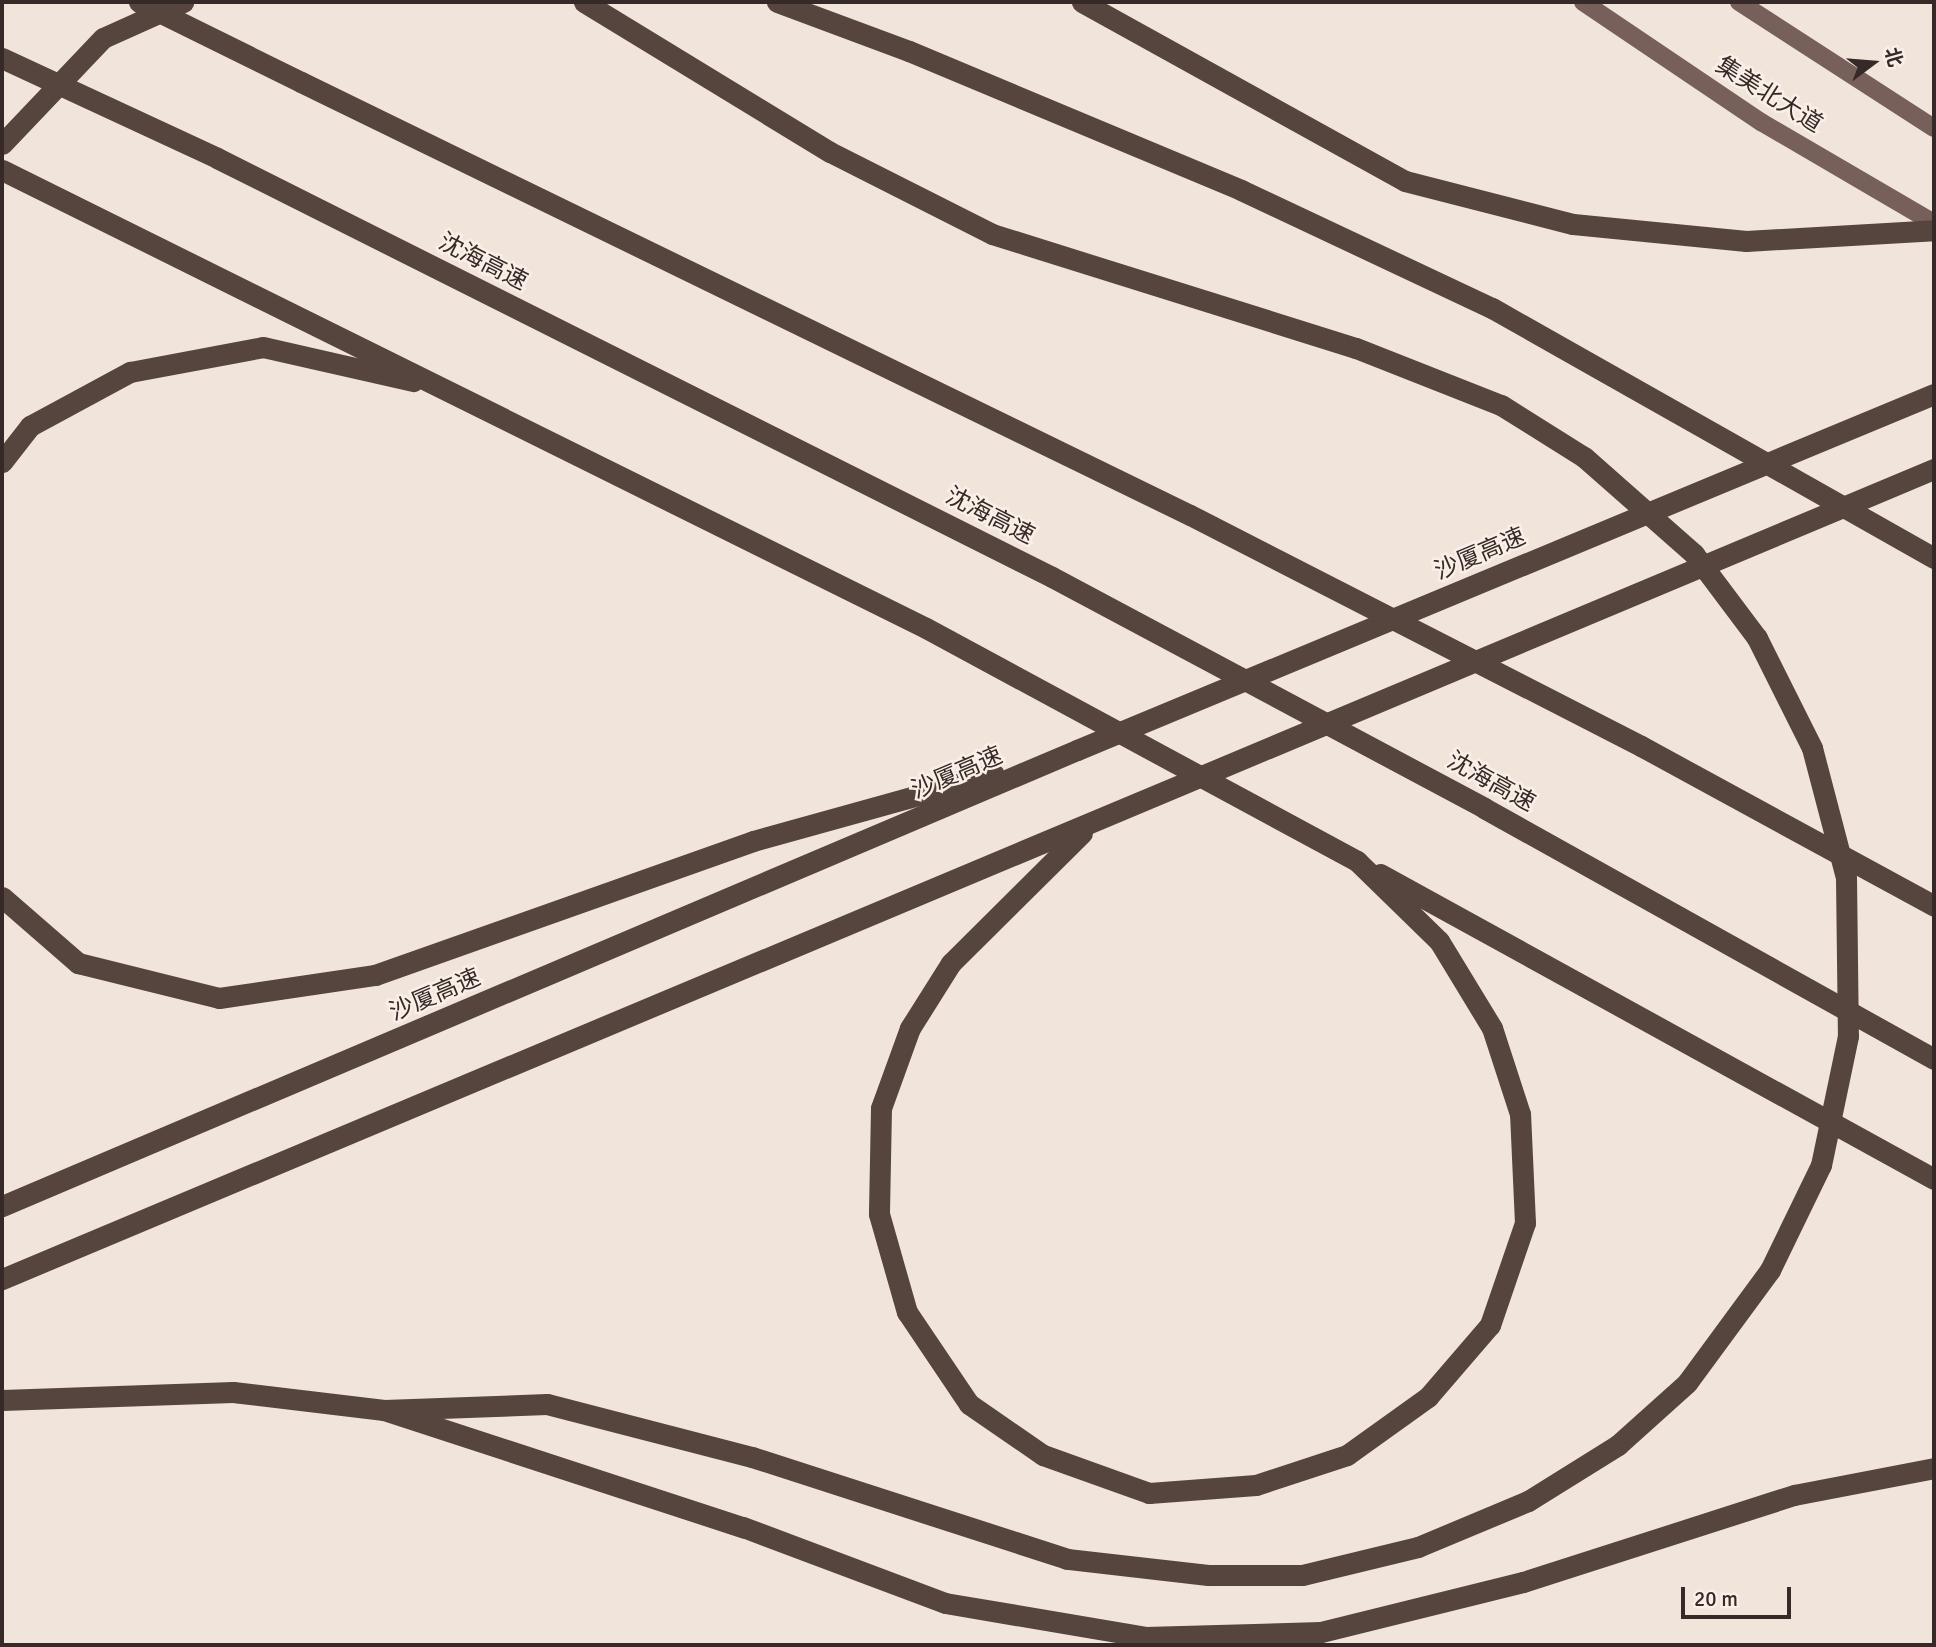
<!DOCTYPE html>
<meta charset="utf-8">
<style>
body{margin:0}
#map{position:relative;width:1936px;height:1647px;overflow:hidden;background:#f1e4db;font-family:Signika,"Noto Sans SC",sans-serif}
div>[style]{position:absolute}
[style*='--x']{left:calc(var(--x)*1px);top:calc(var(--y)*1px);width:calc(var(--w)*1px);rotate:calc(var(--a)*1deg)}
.major>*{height:18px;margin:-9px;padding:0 9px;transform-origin:9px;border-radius:9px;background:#776059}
.highway>*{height:21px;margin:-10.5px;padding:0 10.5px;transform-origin:10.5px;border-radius:10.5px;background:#56443f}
.highway-bridge>*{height:21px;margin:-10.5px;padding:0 10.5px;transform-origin:10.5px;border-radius:10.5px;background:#56443f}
span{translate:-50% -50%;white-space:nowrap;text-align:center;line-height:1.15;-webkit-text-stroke:5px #f9efe7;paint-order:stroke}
.street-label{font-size:24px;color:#352a27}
.frame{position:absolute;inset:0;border:4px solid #352a27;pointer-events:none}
.north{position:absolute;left:1838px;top:28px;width:70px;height:70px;-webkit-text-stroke:5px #f9efe7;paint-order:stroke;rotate:74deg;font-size:19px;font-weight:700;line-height:28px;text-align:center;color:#352a27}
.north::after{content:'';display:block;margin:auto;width:24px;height:32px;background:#352a27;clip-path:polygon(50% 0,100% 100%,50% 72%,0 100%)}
.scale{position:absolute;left:1681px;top:1587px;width:110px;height:32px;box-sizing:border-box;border:4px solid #352a27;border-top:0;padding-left:9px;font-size:21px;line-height:24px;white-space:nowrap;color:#352a27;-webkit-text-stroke:5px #f9efe7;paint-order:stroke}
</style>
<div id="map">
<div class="major">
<i style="--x:1583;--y:2;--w:215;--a:34"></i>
<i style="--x:1761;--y:122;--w:200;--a:30.3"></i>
<i style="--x:1739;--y:2;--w:232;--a:32.9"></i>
</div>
<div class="highway">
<i style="--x:777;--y:2;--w:141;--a:20.4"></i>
<i style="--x:909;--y:51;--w:360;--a:22.7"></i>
<i style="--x:1241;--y:190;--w:277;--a:25.2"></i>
<i style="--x:1082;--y:2;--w:369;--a:29"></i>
<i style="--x:1405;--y:181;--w:173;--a:14.4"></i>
<i style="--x:1573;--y:224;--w:174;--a:5.6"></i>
<i style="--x:1746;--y:241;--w:188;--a:-3.3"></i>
<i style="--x:301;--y:82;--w:989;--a:25.97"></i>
<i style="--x:2;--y:144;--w:146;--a:-46.4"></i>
<i style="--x:103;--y:38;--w:88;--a:-24.2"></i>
<i style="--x:217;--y:158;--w:934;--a:26.65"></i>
<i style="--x:2;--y:170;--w:1031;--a:26.37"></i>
<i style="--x:2;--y:462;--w:46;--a:-52.1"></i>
<i style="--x:30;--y:426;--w:114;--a:-28.4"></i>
<i style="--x:130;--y:372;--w:135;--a:-10.6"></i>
<i style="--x:263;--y:347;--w:154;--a:12.8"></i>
<i style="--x:1641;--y:746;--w:334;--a:28.6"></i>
<i style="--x:1484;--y:808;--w:515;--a:29.15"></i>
<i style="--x:1082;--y:833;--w:185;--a:135.2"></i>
<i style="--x:951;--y:963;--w:77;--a:122.2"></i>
<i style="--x:910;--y:1028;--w:85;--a:109.9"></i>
<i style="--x:881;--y:1108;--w:106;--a:91.1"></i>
<i style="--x:879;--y:1214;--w:102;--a:74.1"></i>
<i style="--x:907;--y:1312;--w:111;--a:56"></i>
<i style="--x:969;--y:1404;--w:90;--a:34.6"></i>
<i style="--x:1043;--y:1455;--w:113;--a:19.7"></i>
<i style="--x:1149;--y:1493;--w:107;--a:-4.3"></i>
<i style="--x:1256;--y:1485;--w:96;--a:-18.2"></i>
<i style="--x:1347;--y:1455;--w:100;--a:-35.6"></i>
<i style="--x:1428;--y:1397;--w:95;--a:-49.3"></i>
<i style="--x:1490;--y:1325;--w:108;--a:-71.1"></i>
<i style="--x:1525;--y:1223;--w:109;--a:-92.6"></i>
<i style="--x:1520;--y:1114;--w:90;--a:-108"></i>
<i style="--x:1492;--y:1028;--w:102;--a:-121.3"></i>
<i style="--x:1439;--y:941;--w:115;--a:-135.7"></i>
<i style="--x:1380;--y:874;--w:632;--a:28.83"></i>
<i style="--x:2;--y:897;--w:101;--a:41"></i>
<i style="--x:78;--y:963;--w:145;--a:13.9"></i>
<i style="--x:219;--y:998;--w:158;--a:-8.4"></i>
<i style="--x:375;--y:975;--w:401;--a:-19.5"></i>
<i style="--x:753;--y:841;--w:250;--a:-15.5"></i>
<i style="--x:2;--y:1206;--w:1168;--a:-22.99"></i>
<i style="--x:1077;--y:750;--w:928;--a:-22.56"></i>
<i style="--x:2;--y:1279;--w:2095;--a:-22.75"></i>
<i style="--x:2;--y:1400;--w:231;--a:-2"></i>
<i style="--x:233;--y:1392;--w:152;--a:6.8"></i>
<i style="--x:384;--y:1410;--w:163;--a:-2.1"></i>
<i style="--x:547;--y:1404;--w:212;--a:14.5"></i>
<i style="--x:752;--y:1457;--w:331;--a:17.9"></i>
<i style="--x:384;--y:1410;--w:378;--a:18.1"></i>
<i style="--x:743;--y:1527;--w:216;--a:20.6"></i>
<i style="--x:945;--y:1603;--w:203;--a:9.6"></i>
<i style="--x:1145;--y:1637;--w:176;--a:-1.6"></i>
<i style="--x:1321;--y:1632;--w:208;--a:-13.9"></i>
<i style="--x:1523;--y:1582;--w:285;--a:-17.8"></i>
<i style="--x:1794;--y:1495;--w:143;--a:-10.9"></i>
</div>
<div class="highway-bridge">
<i style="--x:139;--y:2;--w:181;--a:26.3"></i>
<i style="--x:584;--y:2;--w:288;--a:31.4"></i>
<i style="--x:830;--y:152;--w:182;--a:26.8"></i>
<i style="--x:992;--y:234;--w:381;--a:17.4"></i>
<i style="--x:1356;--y:348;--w:156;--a:21.5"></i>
<i style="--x:1501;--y:405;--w:98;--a:32.1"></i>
<i style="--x:1584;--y:457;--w:147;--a:41.4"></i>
<i style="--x:1694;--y:554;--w:105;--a:53.1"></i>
<i style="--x:1757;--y:638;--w:123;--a:63.4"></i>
<i style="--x:1812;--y:748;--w:134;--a:75.3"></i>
<i style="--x:1846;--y:878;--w:158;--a:89.3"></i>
<i style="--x:1848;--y:1036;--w:132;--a:101.8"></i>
<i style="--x:1821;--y:1165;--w:117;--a:115.9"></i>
<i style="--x:1770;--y:1270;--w:140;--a:126.3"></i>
<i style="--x:1687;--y:1383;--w:93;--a:138.1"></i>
<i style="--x:1618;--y:1445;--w:106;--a:148.1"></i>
<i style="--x:1528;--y:1501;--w:119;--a:157.3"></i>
<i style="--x:1418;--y:1547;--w:119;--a:166.4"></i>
<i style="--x:1302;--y:1575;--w:94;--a:180"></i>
<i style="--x:1208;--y:1575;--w:142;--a:-173.5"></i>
<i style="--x:2;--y:58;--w:237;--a:24.9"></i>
<i style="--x:1492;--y:308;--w:508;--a:29.49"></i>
<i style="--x:1190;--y:515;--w:507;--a:27.12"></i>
<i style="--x:1052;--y:577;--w:490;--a:28.1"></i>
<i style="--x:926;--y:628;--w:490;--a:28.4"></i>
</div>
<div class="street-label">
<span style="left:1769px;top:95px;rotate:32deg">集美北大道</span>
<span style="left:483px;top:262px;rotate:27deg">沈海高速</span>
<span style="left:990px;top:516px;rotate:27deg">沈海高速</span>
<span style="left:1480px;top:554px;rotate:-23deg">沙厦高速</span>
<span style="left:957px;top:773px;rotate:-23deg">沙厦高速</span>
<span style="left:1491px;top:782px;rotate:29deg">沈海高速</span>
<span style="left:435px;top:995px;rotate:-23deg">沙厦高速</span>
</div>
<div class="frame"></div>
<div class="north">北</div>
<div class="scale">20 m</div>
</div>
